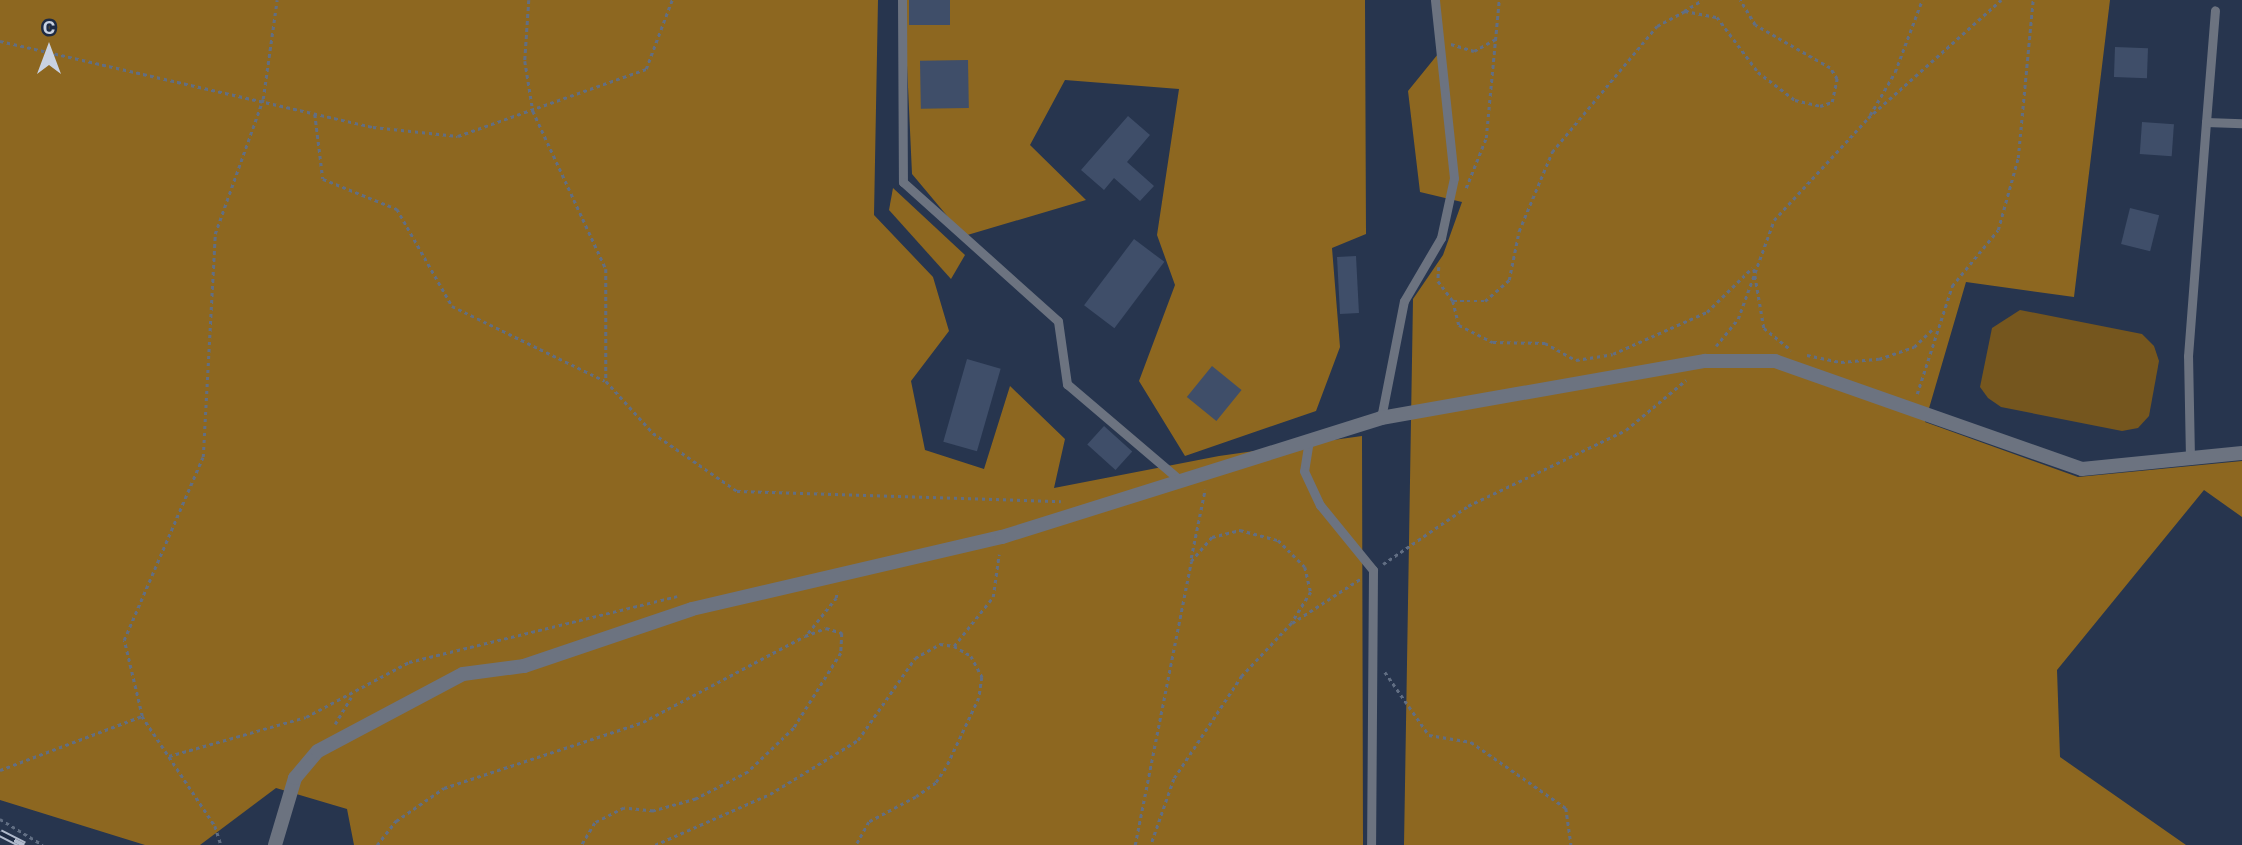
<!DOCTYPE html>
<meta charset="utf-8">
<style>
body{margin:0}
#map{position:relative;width:2242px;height:845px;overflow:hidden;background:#27354e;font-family:Roboto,sans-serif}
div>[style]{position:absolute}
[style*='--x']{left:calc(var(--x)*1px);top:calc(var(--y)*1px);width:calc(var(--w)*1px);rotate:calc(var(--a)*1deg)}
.green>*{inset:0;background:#75561e}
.forest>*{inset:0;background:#8d6720}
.building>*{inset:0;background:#3f4e69;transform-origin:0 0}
.path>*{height:2.5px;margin-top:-1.25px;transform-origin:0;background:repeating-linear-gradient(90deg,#616e83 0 3.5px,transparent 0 7px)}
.service>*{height:9px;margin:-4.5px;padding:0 4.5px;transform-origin:4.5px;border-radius:4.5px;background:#6c7380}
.minor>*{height:14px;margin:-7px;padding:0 7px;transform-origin:7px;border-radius:7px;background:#6c7380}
.rail>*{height:8px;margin-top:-4px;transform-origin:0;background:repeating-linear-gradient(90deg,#1d2a43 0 16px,#b1bacc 0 32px);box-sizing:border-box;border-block:2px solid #b1bacc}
span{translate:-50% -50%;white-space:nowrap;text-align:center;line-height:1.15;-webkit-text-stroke:6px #1d2a43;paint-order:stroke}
.north{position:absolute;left:14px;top:14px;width:70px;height:70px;-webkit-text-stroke:5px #1d2a43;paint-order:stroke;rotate:0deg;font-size:19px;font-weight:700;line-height:28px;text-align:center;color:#c9d2e2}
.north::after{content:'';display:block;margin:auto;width:24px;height:32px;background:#c9d2e2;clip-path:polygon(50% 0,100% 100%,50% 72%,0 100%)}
</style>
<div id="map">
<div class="green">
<i style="clip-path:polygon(2020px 310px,2142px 334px,2154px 346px,2159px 361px,2149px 416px,2138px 428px,2122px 431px,2001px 407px,1988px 398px,1980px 387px,1992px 328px)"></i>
</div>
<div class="forest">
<i style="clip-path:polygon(0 0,878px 0,874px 215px,933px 277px,949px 331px,911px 381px,925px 450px,984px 469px,1010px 386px,1065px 439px,1054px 488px,1219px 456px,1362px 436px,1363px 845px,354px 845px,347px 809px,276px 788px,200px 845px,145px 845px,0 800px)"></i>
<i style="clip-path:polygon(904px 0,1365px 0,1366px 234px,1332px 248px,1340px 347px,1316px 411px,1185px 456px,1139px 381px,1175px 285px,1157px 235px,1179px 89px,1065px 80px,1030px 145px,1086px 200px,964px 236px,912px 174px)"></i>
<i style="clip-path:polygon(1437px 0,2110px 0,2074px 297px,1966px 282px,1925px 422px,2078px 477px,2242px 461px,2242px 517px,2204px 490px,2057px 670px,2060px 757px,2186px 845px,1404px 845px,1413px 299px,1443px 255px,1462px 202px,1420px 192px,1408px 91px,1438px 54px)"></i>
<i style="clip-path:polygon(893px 188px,965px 255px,951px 279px,889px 210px)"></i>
</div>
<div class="building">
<i style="left:909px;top:0;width:41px;height:25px"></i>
<i style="left:2115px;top:47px;width:33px;height:30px;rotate:2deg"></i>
<i style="left:968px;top:60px;width:48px;height:48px;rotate:89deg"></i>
<i style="clip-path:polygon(1128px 116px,1150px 135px,1127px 162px,1154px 186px,1140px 201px,1114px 178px,1104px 190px,1081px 170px)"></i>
<i style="left:2142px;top:122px;width:32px;height:32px;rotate:4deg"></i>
<i style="left:2130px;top:208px;width:30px;height:37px;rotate:14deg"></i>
<i style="left:1134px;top:239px;width:38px;height:83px;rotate:37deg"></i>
<i style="left:1356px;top:256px;width:57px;height:19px;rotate:87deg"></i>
<i style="left:967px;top:359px;width:35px;height:86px;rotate:16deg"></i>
<i style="left:1212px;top:366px;width:38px;height:40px;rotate:39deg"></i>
<i style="left:1104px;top:426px;width:38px;height:25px;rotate:42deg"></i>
</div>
<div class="path">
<i style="--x:529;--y:0;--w:61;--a:93.8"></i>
<i style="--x:525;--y:61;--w:51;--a:80.9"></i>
<i style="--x:533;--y:111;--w:174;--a:65.2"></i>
<i style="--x:606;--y:269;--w:112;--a:90"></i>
<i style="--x:606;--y:381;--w:70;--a:47.9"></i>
<i style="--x:653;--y:433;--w:102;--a:34.6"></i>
<i style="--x:737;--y:491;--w:324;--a:1.8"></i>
<i style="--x:1684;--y:11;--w:21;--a:-31"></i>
<i style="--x:0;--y:41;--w:383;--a:13"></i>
<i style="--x:373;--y:127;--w:85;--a:6"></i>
<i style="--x:458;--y:136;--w:200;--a:-19.6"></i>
<i style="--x:646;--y:69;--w:74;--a:-69.4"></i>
<i style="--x:1451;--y:44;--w:24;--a:17"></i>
<i style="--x:1474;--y:51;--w:25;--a:-29"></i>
<i style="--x:315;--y:114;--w:65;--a:83"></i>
<i style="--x:323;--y:179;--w:80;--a:22.1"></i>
<i style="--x:397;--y:209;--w:112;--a:60.4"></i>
<i style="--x:452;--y:306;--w:170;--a:26.1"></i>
<i style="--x:1870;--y:115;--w:50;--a:-59.8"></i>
<i style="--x:1895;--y:72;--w:77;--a:-69.4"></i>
<i style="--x:1466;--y:188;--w:54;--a:-68.2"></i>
<i style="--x:1486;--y:138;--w:139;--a:-84.6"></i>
<i style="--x:1439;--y:267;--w:14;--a:94"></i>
<i style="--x:1438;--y:281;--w:25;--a:53"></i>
<i style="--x:1453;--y:301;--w:32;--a:0"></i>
<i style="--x:1485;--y:301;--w:32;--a:-41"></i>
<i style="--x:1509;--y:280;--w:50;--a:-78.5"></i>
<i style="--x:1519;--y:231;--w:86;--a:-67.3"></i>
<i style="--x:1552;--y:152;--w:164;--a:-50.2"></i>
<i style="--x:1657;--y:26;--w:32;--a:-28"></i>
<i style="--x:1685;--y:11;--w:33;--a:11"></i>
<i style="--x:1717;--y:17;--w:69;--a:53.3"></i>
<i style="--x:1758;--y:72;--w:46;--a:37.1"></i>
<i style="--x:1795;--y:100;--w:26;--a:13"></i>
<i style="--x:1820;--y:106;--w:13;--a:-18"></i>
<i style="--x:1832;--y:102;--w:24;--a:-78"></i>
<i style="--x:1837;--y:79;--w:13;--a:-122"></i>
<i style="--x:1830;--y:68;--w:86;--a:-150.2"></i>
<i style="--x:1755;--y:25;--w:29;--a:-121"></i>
<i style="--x:1754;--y:269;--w:60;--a:80.4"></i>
<i style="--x:1764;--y:328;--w:35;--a:39"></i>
<i style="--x:1453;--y:301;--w:25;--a:76"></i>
<i style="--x:1459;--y:325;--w:38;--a:27"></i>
<i style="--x:1493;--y:342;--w:52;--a:1.1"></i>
<i style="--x:1545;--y:343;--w:35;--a:29"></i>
<i style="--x:1576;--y:360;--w:37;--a:-9"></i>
<i style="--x:1613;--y:354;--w:103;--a:-24.1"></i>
<i style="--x:1707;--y:312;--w:63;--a:-44.4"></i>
<i style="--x:1716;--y:346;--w:35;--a:-51"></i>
<i style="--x:1738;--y:319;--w:105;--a:-70"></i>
<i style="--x:1774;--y:220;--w:139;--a:-47.3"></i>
<i style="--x:1868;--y:118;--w:178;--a:-41.6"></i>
<i style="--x:1807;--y:355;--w:35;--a:12"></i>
<i style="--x:1841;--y:362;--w:38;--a:-5"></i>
<i style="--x:1879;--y:359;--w:37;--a:-19"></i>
<i style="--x:1914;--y:347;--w:28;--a:-44"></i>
<i style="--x:1917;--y:394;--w:114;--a:-72"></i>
<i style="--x:1952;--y:286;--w:72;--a:-50.6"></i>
<i style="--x:1998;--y:230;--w:75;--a:-74.5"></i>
<i style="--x:2018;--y:158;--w:159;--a:-84.6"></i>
<i style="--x:1191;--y:558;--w:70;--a:-78.5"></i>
<i style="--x:1383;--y:564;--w:103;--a:-34.3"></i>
<i style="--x:1468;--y:506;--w:175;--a:-25.7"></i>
<i style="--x:1626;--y:430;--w:78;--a:-39.8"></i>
<i style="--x:1292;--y:623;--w:81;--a:-32.9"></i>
<i style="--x:808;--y:633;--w:45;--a:-51.3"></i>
<i style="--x:836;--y:598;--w:7;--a:-82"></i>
<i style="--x:954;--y:646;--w:63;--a:-51.5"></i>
<i style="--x:993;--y:597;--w:43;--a:-82.1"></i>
<i style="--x:1385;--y:672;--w:77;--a:55.1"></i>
<i style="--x:1429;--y:735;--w:43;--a:9.5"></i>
<i style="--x:1471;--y:742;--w:116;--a:34.8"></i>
<i style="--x:1566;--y:808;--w:37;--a:82"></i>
<i style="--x:142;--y:716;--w:78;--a:-103.3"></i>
<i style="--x:124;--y:640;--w:199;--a:-66.7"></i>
<i style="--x:203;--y:457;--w:223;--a:-86.9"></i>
<i style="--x:215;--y:234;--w:143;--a:-70.4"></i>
<i style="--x:263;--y:99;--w:100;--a:-82"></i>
<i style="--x:335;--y:724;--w:31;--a:-59"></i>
<i style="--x:169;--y:756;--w:142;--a:-15.9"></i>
<i style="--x:306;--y:717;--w:117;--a:-28.1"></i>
<i style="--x:409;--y:662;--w:276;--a:-13.8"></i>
<i style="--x:0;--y:770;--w:152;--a:-20.8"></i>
<i style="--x:142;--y:716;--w:132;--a:56.4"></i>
<i style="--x:215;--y:826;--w:20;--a:72"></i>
<i style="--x:0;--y:819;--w:50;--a:31.2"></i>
<i style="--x:377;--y:845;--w:31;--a:-52"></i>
<i style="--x:396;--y:821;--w:58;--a:-34.5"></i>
<i style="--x:444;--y:788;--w:210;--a:-18.3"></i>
<i style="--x:643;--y:722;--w:183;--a:-28"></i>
<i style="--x:805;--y:636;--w:22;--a:-21"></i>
<i style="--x:826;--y:628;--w:17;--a:17"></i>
<i style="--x:842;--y:633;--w:20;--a:93"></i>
<i style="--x:841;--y:653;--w:89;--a:122.1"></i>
<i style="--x:794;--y:728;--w:64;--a:136.3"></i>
<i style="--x:748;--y:772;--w:59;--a:152.6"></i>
<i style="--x:696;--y:799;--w:45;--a:164.4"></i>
<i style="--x:653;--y:811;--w:29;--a:-174"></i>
<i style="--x:624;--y:808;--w:33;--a:153"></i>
<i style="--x:595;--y:823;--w:26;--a:121"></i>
<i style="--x:655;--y:845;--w:126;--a:-23.9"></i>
<i style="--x:770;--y:794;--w:103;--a:-31.5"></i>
<i style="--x:858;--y:740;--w:100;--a:-55.2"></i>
<i style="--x:915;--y:658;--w:29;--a:-29"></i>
<i style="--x:940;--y:644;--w:14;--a:8"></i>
<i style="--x:954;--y:646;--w:20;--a:30"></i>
<i style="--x:971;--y:656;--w:24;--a:62"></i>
<i style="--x:982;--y:677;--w:21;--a:98"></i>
<i style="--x:979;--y:698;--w:77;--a:115.2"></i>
<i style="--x:946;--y:768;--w:18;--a:124"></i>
<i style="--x:936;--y:783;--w:24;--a:145"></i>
<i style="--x:916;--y:797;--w:53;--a:152"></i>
<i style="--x:869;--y:822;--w:26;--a:119"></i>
<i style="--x:1135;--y:845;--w:289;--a:-78.8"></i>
<i style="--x:1191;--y:561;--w:32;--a:-49"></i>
<i style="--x:1212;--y:537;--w:29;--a:-14"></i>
<i style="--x:1240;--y:530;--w:39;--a:15"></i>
<i style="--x:1278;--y:540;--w:38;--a:45"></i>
<i style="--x:1305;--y:567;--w:26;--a:77"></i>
<i style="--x:1311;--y:592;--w:36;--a:122"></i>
<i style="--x:1292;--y:623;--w:73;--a:133.3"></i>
<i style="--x:1242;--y:676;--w:123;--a:123.4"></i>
<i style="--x:1174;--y:779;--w:70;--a:109.2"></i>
</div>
<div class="service">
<i style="--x:902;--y:0;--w:182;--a:89.7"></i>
<i style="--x:903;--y:182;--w:208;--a:41.9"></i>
<i style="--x:1058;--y:321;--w:64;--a:81.9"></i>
<i style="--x:1067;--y:384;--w:150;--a:40.4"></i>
<i style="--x:2206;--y:122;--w:112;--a:-85.4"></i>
<i style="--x:1381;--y:418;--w:119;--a:-78.9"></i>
<i style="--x:1404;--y:301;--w:73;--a:-59.6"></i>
<i style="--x:1441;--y:238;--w:61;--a:-77.8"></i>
<i style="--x:1454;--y:178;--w:179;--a:-96.1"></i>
<i style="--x:1309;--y:440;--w:31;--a:99"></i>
<i style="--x:1304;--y:471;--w:38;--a:65"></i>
<i style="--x:1320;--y:505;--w:84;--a:50.8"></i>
<i style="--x:1373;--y:570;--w:275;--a:90.4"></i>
<i style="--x:2190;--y:458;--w:102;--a:-91.1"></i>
<i style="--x:2188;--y:356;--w:235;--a:-85.6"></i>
<i style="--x:2206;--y:122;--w:36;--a:2"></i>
</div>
<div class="minor">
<i style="--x:275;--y:845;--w:70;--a:-73.4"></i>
<i style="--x:295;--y:778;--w:35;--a:-50"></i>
<i style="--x:318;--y:751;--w:164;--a:-28"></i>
<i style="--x:463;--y:674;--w:62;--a:-7.5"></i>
<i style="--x:524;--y:666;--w:177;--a:-18.7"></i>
<i style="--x:692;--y:609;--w:318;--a:-13.1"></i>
<i style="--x:1002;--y:537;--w:397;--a:-17.4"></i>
<i style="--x:1381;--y:418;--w:329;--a:-10"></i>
<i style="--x:1705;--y:361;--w:70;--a:0"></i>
<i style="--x:1775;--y:361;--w:325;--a:19.4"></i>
<i style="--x:2082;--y:469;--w:161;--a:-5.7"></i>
</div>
<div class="rail">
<i style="--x:0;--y:833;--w:27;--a:27"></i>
</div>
<div class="north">С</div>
</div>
